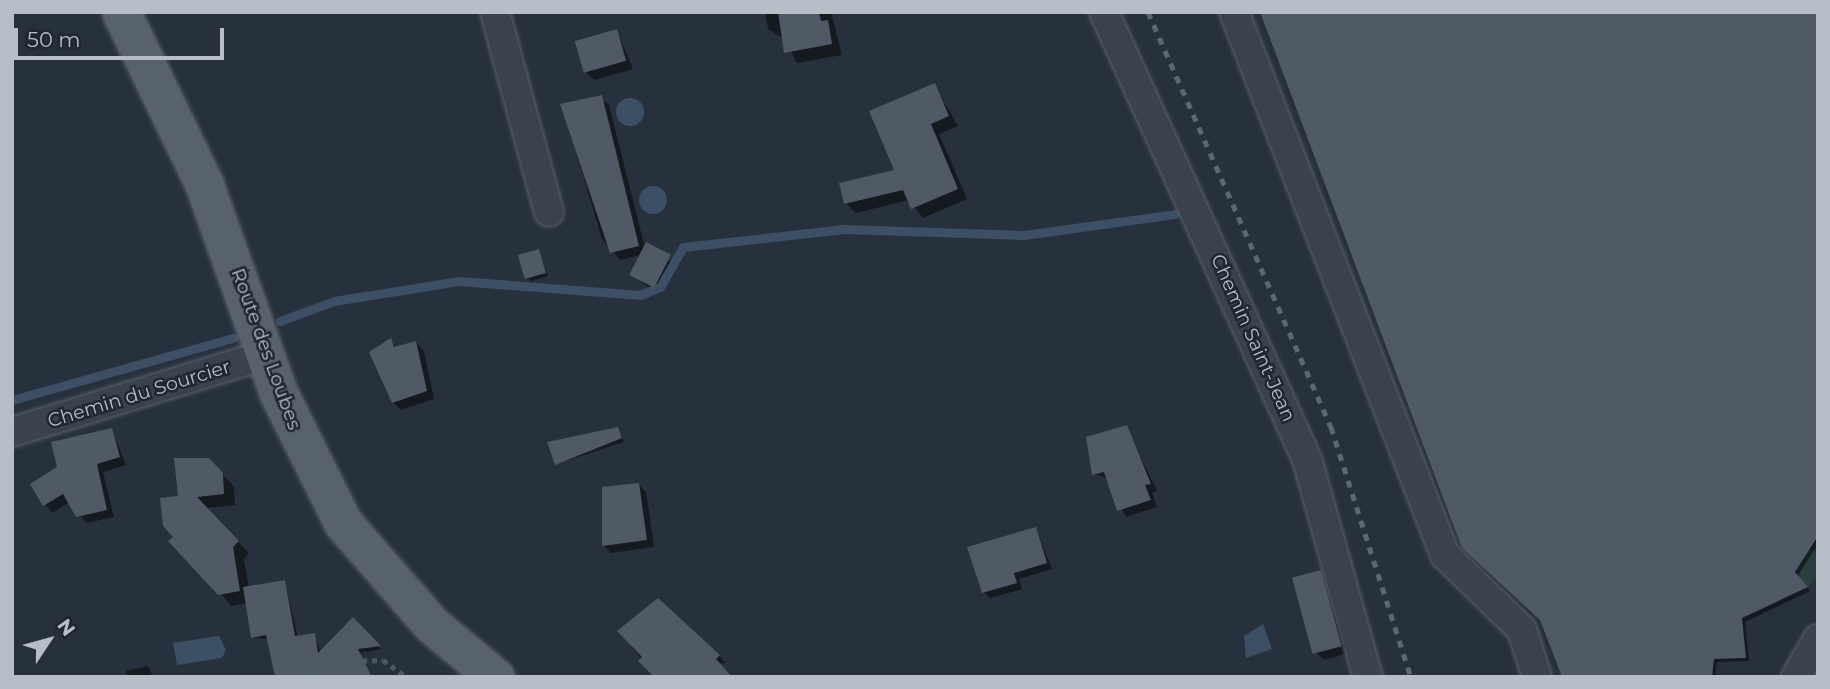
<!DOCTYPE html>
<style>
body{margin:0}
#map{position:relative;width:1830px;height:689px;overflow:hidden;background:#26313d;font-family:Montserrat,sans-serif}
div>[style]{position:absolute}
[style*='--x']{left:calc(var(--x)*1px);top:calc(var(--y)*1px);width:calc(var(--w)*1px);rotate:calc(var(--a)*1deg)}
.green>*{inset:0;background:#293e3f}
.water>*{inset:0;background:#3d4f64}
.round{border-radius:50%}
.shadow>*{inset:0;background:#0007}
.stream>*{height:9px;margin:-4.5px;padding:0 4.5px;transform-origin:4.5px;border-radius:4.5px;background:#3d4f64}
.building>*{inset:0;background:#505a67;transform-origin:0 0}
.path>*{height:4.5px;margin-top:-2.25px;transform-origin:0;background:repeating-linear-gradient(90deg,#485b5d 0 5px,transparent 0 10px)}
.roads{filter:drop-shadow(0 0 2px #58606b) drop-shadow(0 0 2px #58606b)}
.minor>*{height:28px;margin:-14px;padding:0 14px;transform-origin:14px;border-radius:14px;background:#3a424d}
.major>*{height:37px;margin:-18.5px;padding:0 18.5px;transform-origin:18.5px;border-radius:18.5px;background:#58626d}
.rail>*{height:5px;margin-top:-2.5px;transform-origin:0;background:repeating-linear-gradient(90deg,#5c6774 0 7px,transparent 0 14px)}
span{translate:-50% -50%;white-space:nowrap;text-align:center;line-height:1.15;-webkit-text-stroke:5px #1f2732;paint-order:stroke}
.street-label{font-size:19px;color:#b6bec8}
.frame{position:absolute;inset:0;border:14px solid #b6bec8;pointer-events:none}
.north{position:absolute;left:14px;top:605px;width:70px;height:70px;-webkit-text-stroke:5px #1f2732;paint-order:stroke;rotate:54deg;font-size:19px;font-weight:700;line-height:28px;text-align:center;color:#b6bec8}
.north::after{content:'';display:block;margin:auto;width:24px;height:32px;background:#b6bec8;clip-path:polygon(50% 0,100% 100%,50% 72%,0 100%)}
.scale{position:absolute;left:14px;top:28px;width:210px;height:32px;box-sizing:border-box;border:4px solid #b6bec8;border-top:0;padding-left:9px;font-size:21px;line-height:24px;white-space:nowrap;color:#b6bec8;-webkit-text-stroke:5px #1f2732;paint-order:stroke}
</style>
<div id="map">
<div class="green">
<i style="clip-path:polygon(1809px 548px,1818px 556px,1818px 575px,1808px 587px,1795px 572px)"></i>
</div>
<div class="water">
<i class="round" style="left:616px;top:98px;width:28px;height:28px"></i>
<i class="round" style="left:639px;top:186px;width:28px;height:28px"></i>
<i style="clip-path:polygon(1263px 624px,1272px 649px,1246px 658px,1244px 636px)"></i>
<i style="clip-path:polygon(219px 636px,226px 650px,222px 658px,177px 665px,173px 643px)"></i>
</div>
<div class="shadow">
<i style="clip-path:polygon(765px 12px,831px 12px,842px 55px,797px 63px,784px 39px,768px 29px)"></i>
<i style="clip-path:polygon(1818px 12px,1818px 544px,1797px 577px,1810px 591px,1745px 622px,1749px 661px,1717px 662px,1715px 677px,1564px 677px)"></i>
<i style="clip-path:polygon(617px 31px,633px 69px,594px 80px,586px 72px)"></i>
<i style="clip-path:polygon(934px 85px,958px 126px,939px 134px,967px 199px,923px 218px,909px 200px,856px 213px,846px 203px,897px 171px)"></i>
<i style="clip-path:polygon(601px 97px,609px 105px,645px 248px,677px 265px,659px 294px,630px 274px,641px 255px,620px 260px,602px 239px,562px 105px)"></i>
<i style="clip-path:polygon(538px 251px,548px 276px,531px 281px,527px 278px)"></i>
<i style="clip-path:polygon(390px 341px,397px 348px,416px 343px,424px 351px,434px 399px,401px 410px,393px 402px)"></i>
<i style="clip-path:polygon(1126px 427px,1157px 491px,1152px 493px,1157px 507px,1126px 517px,1109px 479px,1094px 474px)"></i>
<i style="clip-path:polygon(618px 429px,624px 442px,556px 464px)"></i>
<i style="clip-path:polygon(112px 430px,126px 465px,103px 472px,114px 517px,86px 523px,70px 502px,52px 513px,32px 485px)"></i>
<i style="clip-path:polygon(221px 472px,234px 487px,235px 505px,206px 508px,249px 553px,244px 559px,249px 588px,285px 582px,298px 638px,314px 635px,321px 653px,353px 620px,382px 649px,360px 653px,372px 677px,276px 677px,269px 639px,253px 637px,247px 603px,231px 606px,175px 537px,180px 498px)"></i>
<i style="clip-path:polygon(639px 485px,646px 492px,654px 547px,611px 553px,604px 546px)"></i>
<i style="clip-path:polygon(1036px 529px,1052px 569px,1019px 579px,1022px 589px,990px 598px,984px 592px)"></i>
<i style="clip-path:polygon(1320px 573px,1348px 653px,1324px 660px,1317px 653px)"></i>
<i style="clip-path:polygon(619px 631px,719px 656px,726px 663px,652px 672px)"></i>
<i style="clip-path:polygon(148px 666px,153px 677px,127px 677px,126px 671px)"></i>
</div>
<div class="stream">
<i style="--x:280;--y:321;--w:58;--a:-20.3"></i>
<i style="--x:334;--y:301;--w:127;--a:-9.1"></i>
<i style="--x:459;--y:281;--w:182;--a:4.4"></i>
<i style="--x:640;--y:295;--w:22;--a:-22"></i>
<i style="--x:660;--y:287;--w:46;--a:-60.1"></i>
<i style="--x:683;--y:247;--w:162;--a:-6.4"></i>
<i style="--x:844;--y:229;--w:180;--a:1.9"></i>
<i style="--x:1024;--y:235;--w:152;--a:-7.9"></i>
<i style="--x:12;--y:400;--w:230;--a:-15.7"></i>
</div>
<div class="building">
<i style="clip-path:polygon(778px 12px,819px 12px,821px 21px,828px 20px,832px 44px,784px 53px)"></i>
<i style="clip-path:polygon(1260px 12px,1818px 12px,1818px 536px,1795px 572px,1808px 587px,1742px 618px,1746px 658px,1714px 659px,1712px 677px,1562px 677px,1540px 620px,1462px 548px)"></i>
<i style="left:617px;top:29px;width:33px;height:44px;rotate:74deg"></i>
<i style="clip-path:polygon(935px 83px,949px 116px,931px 124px,958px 189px,911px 209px,903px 190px,844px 204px,839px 183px,894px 170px,869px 111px)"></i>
<i style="clip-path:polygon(602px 95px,639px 246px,610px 253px,560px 104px)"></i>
<i style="left:646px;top:242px;width:28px;height:37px;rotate:27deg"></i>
<i style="left:539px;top:249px;width:25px;height:22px;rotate:74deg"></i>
<i style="clip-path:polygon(391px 338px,394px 347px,416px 341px,427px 391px,392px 403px,369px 352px)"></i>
<i style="clip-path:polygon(1127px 425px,1151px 484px,1145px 485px,1151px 500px,1117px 511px,1104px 472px,1092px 475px,1086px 437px)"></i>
<i style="clip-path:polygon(618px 427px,622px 438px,555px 465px,547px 442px)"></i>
<i style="clip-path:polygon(112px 428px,120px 457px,97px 464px,107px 510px,76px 517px,63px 494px,43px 506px,30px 484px,57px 467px,51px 442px)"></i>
<i style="clip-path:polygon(174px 458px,209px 458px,223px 473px,224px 494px,197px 497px,239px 541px,233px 547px,240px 591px,218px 595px,168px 541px,173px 537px,163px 526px,160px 498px,178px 496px)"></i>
<i style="clip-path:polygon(639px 483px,647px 540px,602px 546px,602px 487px)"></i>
<i style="clip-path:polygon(1036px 527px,1047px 563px,1014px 573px,1017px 583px,982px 593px,967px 547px)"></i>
<i style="left:1321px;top:570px;width:79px;height:30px;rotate:75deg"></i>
<i style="clip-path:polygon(285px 580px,295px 636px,315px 633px,318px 653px,353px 617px,381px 646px,358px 649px,372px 677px,275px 677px,266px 635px,251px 638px,243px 587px)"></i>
<i style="clip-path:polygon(658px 598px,720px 655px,716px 659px,732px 677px,654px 677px,638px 661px,642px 657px,617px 631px)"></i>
</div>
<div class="path">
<i style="--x:301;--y:677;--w:53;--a:-17.4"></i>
<i style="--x:352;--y:661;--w:31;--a:-2"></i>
<i style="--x:383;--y:660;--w:29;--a:36"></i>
</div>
<div class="roads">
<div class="minor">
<i style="--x:495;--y:12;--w:207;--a:74.9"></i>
<i style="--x:1104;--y:12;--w:491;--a:65.6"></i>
<i style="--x:1307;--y:459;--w:226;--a:74.4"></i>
<i style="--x:1234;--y:12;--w:583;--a:68.76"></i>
<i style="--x:1445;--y:555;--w:107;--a:44.2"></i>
<i style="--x:1522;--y:630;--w:49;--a:72.3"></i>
<i style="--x:12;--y:432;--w:265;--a:-16.9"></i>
<i style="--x:1796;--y:677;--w:44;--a:-59.9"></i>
</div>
<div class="major">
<i style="--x:121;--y:12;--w:191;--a:64.2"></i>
<i style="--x:204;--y:184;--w:221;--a:70.4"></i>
<i style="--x:278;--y:392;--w:146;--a:63.6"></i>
<i style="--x:343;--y:523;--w:135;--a:48.9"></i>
<i style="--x:432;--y:625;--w:82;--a:39.5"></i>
</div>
</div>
<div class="rail">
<i style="--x:1148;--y:12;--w:454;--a:66.2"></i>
<i style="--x:1331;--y:427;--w:262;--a:72.3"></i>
</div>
<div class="street-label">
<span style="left:1253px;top:338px;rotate:66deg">Chemin Saint-Jean</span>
<span style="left:266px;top:349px;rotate:70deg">Route des Loubes</span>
<span style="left:139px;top:394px;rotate:-17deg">Chemin du Sourcier</span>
</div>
<div class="frame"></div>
<div class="north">N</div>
<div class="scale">50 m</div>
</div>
